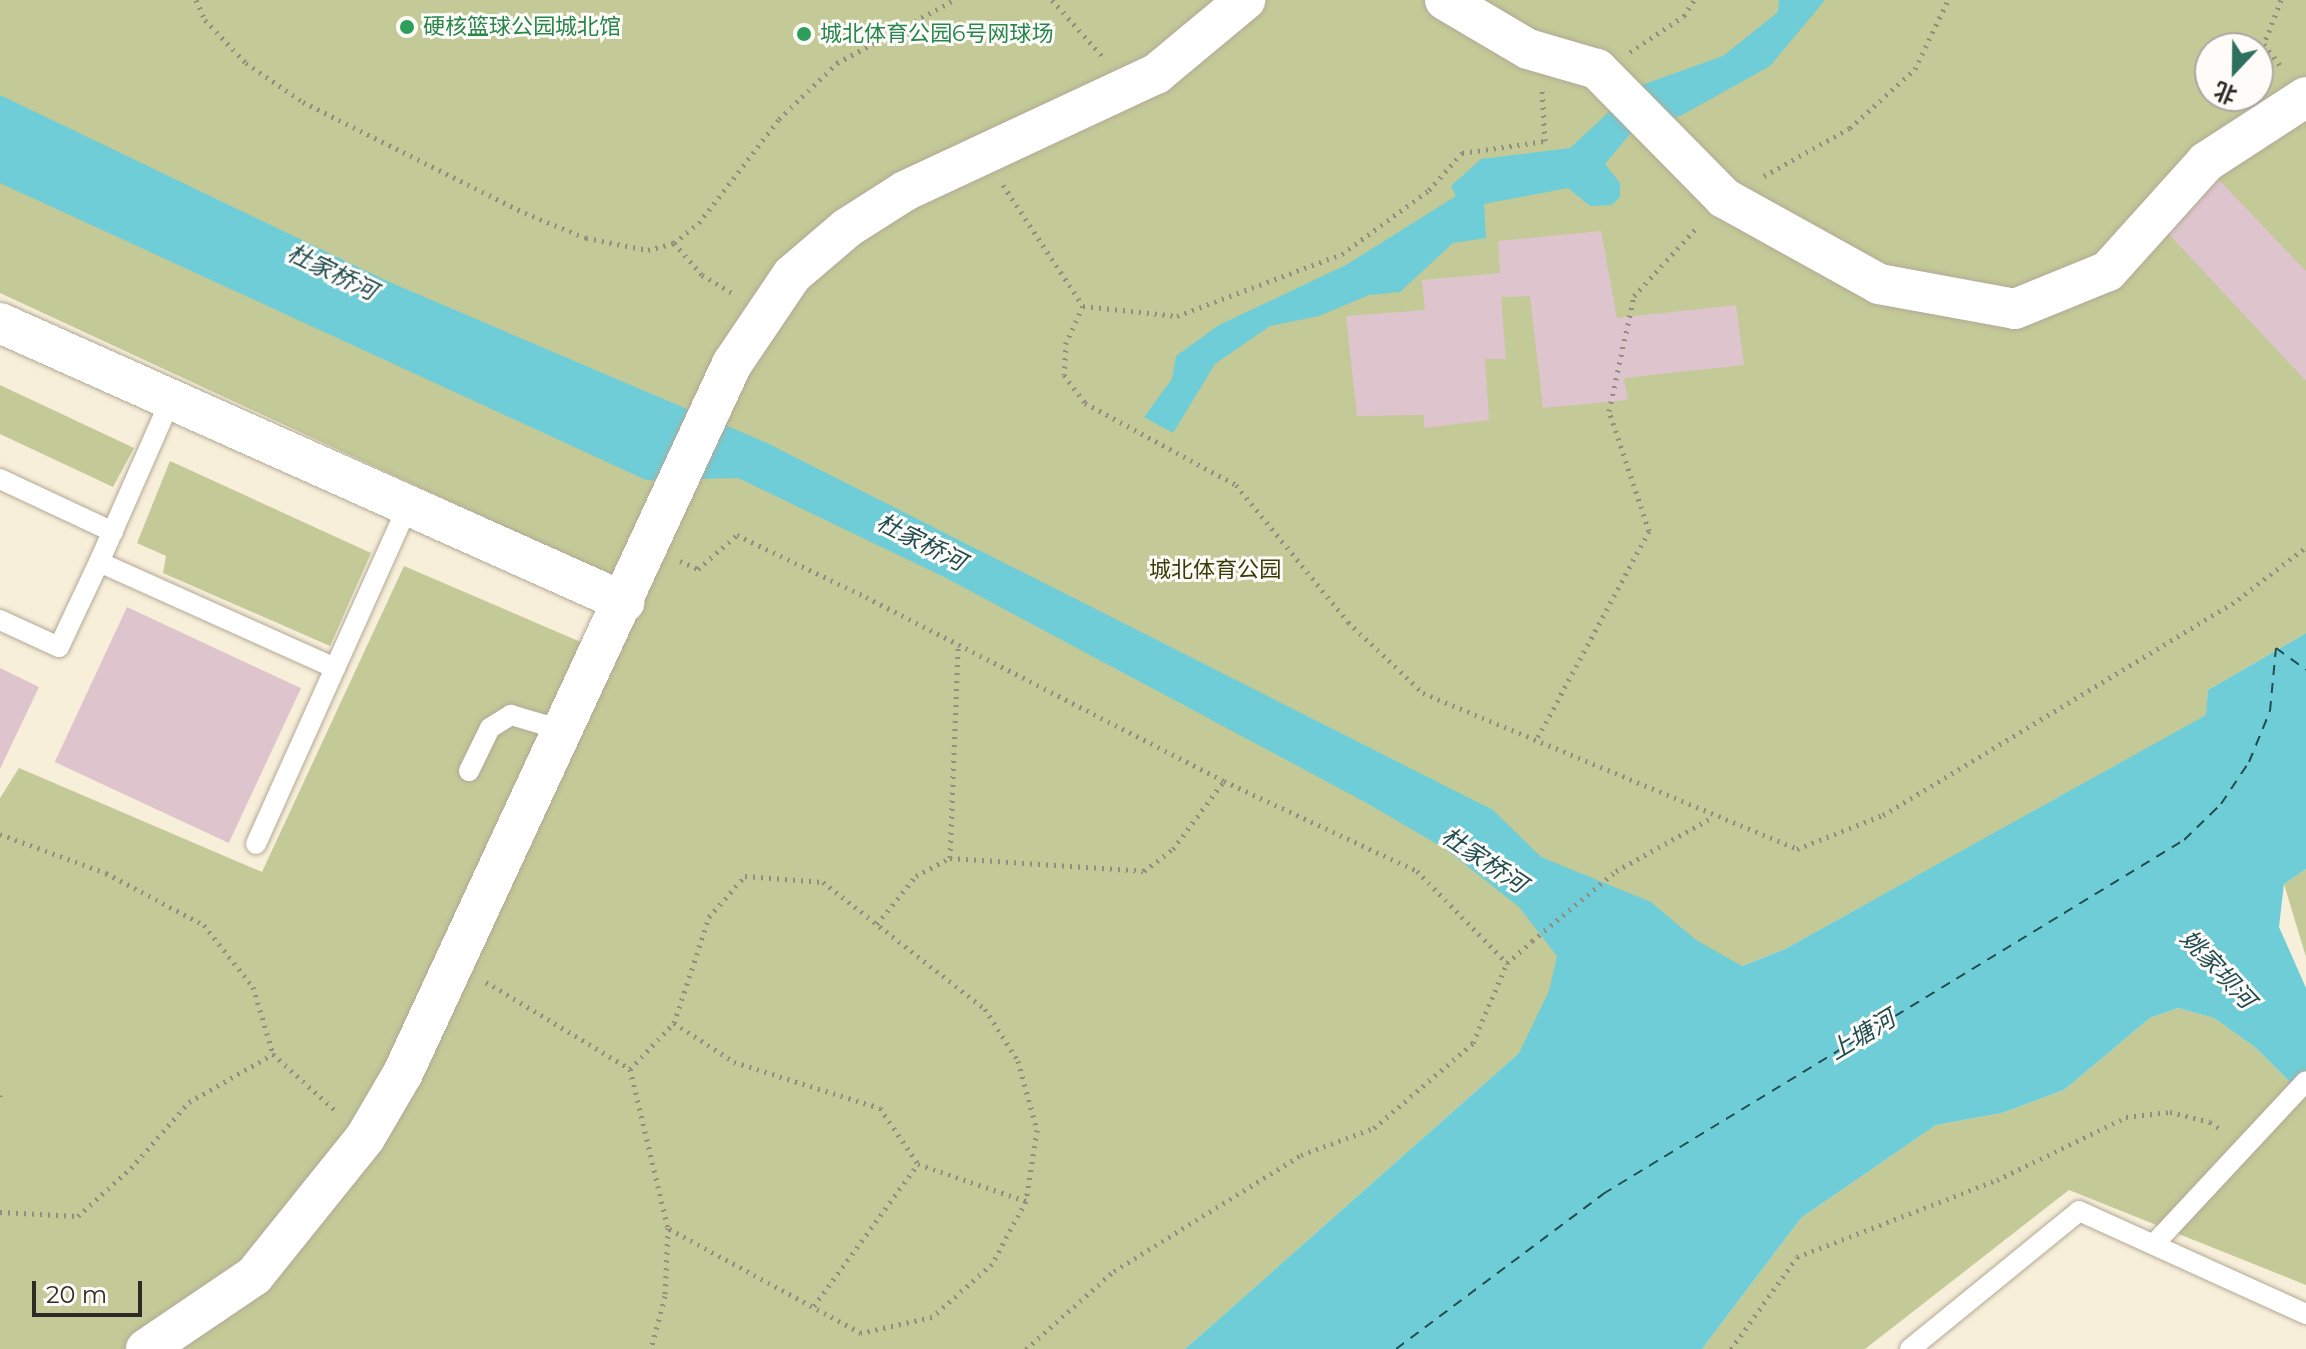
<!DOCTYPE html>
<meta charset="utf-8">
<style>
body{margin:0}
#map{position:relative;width:2306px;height:1349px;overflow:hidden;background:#f8efda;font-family:Montserrat,"Noto Sans SC",sans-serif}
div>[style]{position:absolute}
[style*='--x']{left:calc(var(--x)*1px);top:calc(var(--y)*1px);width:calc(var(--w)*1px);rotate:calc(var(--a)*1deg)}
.green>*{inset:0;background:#c3c997}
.water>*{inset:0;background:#6fcdd7}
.ferry>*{height:2px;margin-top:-1px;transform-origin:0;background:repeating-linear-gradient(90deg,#214c50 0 10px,transparent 0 18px)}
.building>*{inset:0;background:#dec5cd;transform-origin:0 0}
.path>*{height:5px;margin-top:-2.5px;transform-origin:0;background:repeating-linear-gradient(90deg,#948d7f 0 2px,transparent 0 8px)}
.roads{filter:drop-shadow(0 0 2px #b2a996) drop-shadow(0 0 2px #b2a996)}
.lane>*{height:20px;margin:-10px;padding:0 10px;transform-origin:10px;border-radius:10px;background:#fff}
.street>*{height:40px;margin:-20px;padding:0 20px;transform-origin:20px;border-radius:20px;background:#fff}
.dots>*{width:22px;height:22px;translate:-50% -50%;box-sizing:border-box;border:4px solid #fefcf8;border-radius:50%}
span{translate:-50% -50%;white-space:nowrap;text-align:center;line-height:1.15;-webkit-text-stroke:6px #fefcf8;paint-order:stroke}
.leisure-label{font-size:22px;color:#27864d}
.left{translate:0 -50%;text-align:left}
.park-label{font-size:22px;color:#383c05}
.water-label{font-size:24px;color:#214c50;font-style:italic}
.north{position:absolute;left:2194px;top:32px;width:80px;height:80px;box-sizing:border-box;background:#fefcf8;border:2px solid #aba8a3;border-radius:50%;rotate:202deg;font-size:22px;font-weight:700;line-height:32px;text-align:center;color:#2f2b24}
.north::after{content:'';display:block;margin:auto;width:28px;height:36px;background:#2e7060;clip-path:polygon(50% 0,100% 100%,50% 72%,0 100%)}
.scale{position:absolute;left:32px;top:1281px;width:110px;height:36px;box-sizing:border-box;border:4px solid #2f2b24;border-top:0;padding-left:10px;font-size:24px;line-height:28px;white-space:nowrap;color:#2f2b24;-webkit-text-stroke:6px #fefcf8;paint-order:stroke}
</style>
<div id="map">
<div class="green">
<i style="clip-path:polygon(evenodd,0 0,2306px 0,2306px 633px,2208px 690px,2207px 715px,1785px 949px,1519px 1053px,1185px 1349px,0 1349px,0 798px,19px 768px,262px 872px,404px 566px,618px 658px,643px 591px,0 293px,0 0,2210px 48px,2258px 48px,2258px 96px,2210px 96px,2210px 48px)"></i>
<i style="clip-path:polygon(0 385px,134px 448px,113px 487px,0 434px)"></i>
<i style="clip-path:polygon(170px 461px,371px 553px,330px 646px,163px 573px,166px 556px,137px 543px)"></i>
<i style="clip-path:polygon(2306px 869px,2306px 957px,2284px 884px)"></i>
<i style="clip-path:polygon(2178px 1008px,2214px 1018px,2256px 1048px,2306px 1098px,2306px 1285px,2069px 1190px,1865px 1349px,1702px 1349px,1801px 1218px,1936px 1125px,2002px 1113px,2064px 1090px,2150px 1018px)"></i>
</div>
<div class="water">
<i style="clip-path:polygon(1779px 0,1825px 0,1770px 66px,1682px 115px,1630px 134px,1605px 164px,1620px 183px,1620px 197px,1612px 205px,1590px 206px,1568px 188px,1484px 204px,1486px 238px,1453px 243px,1400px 292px,1369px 295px,1319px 316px,1270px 326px,1215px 364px,1173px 433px,1144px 417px,1172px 379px,1176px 356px,1219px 325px,1346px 265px,1456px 196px,1451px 186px,1481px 159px,1570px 148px,1636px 87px,1723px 56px,1778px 12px)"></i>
<i style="clip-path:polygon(0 95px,387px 281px,769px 444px,1493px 810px,1541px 857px,1651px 902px,1696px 940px,1742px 966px,1785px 949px,2206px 715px,2208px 690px,2306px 633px,2306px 869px,2284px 884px,2279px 927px,2306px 988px,2306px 1098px,2256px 1048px,2214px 1018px,2178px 1008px,2150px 1018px,2064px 1090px,2002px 1113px,1936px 1125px,1801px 1218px,1702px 1349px,1185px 1349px,1519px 1053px,1549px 991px,1557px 956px,1519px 907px,1447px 850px,1365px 802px,946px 578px,738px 478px,646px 480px,0 183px)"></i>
</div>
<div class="ferry">
<i style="--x:1396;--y:1349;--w:259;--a:-36.8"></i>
<i style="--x:1603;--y:1194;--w:680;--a:-31.35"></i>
<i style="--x:2184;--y:840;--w:52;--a:-44.2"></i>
<i style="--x:2221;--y:804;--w:50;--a:-56.3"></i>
<i style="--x:2249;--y:762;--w:55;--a:-67.6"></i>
<i style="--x:2270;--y:711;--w:63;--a:-84.6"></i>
<i style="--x:2276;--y:648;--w:37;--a:36"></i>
</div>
<div class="building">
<i style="clip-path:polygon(2217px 178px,2306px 271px,2306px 381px,2165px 230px)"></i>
<i style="clip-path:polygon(1601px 231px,1617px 318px,1736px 305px,1744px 365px,1624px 378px,1628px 400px,1543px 408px,1530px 296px,1501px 297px,1506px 359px,1485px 359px,1489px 420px,1424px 428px,1424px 415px,1357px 416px,1346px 316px,1425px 310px,1422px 280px,1500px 273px,1498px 241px)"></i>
<i style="left:127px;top:607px;width:192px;height:171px;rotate:25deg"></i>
<i style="clip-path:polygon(0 668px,39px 687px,0 769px)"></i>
</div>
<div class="path">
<i style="--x:196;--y:0;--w:22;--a:66"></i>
<i style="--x:205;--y:20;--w:59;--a:46.4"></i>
<i style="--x:246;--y:63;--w:69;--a:34.4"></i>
<i style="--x:303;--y:102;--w:248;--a:26.6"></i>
<i style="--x:525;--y:213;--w:66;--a:22.3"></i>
<i style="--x:586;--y:238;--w:63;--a:11"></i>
<i style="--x:648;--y:250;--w:27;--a:-15"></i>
<i style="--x:674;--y:243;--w:32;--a:-39"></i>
<i style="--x:699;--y:223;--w:131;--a:-52.4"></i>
<i style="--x:779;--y:119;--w:81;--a:-44"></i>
<i style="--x:837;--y:63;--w:133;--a:-28.3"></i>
<i style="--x:1052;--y:0;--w:75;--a:48.2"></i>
<i style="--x:2281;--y:0;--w:47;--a:111.1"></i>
<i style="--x:2264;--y:44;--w:31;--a:53"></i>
<i style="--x:1630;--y:52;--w:65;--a:-33.7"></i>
<i style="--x:1684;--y:16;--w:19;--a:-58"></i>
<i style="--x:1764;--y:176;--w:98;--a:-29.2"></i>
<i style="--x:1850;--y:128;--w:88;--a:-42.2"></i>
<i style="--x:1915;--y:69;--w:76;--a:-64.4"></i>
<i style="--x:1003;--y:185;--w:145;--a:56.5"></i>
<i style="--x:1083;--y:306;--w:40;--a:115"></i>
<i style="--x:1066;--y:342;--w:33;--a:93"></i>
<i style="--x:1064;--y:375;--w:35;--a:53"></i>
<i style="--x:1085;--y:403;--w:172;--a:28.5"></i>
<i style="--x:1236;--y:485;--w:177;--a:50.7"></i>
<i style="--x:1348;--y:622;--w:103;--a:43.4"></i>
<i style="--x:1423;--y:693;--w:405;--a:22.6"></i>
<i style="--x:1797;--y:849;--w:92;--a:-21.6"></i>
<i style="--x:1883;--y:815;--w:408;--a:-31.2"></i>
<i style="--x:2232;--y:604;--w:93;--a:-37.6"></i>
<i style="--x:674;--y:243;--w:43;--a:48.8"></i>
<i style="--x:702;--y:275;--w:39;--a:31"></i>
<i style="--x:1083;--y:306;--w:95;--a:6.1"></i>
<i style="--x:1177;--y:316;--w:176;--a:-20.6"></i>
<i style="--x:1342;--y:254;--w:108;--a:-36.3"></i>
<i style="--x:1429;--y:190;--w:50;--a:-48.3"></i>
<i style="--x:1462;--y:153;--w:84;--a:-8.2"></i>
<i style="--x:1545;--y:141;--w:51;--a:-93.4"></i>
<i style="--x:680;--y:561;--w:20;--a:24"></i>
<i style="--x:698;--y:569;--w:52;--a:-41.1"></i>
<i style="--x:737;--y:535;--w:143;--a:25.7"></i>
<i style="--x:866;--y:597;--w:403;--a:27.2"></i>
<i style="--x:1224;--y:781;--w:213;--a:25"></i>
<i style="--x:1417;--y:871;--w:129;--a:45.6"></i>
<i style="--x:1538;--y:737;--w:234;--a:-61.7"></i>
<i style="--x:1649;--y:531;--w:126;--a:-108.4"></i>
<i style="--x:1609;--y:411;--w:118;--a:-77.7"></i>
<i style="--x:1634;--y:296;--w:96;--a:-47.5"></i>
<i style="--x:0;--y:834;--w:113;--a:20.2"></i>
<i style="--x:106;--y:873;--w:111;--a:28"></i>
<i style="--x:204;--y:925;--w:79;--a:51.7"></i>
<i style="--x:253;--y:987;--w:70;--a:73.4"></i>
<i style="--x:273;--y:1054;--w:86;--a:42.2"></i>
<i style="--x:950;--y:858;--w:212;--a:-87.8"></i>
<i style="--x:877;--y:924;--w:62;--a:-50.9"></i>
<i style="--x:916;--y:876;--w:38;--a:-28"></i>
<i style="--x:950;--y:858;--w:194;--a:3.8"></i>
<i style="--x:1144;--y:871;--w:36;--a:-37"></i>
<i style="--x:1173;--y:849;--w:85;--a:-53.1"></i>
<i style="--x:486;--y:982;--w:168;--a:31.1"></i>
<i style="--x:630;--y:1069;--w:163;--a:76.6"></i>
<i style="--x:668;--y:1228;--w:68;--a:92.5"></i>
<i style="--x:665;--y:1296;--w:55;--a:104.8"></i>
<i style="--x:674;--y:1023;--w:72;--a:33"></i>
<i style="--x:734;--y:1062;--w:153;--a:17.5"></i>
<i style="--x:880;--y:1108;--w:68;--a:55.8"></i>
<i style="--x:918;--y:1164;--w:114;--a:18.9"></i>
<i style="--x:630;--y:1069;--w:64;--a:-46.3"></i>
<i style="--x:674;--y:1023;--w:112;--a:-71.7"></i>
<i style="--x:709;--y:917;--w:55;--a:-48.7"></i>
<i style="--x:745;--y:876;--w:78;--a:4.4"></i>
<i style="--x:823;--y:882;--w:206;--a:38.1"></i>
<i style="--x:985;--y:1009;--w:62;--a:57.6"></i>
<i style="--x:1018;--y:1061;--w:72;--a:74.6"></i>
<i style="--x:1037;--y:1130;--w:72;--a:98.8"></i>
<i style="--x:1026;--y:1201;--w:72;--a:118.4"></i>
<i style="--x:992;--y:1264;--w:80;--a:138.5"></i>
<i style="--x:932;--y:1317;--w:73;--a:167.3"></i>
<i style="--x:861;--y:1333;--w:220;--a:-151.5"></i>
<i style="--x:0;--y:1095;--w:6;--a:90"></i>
<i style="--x:0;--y:1212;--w:78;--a:2.9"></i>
<i style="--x:78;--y:1216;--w:72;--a:-42.2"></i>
<i style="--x:131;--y:1168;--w:88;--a:-48.7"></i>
<i style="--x:189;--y:1102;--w:97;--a:-29.7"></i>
<i style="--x:814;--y:1306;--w:176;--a:-53.8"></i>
<i style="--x:1026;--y:1349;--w:118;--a:-41.6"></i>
<i style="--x:1114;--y:1271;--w:220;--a:-31.8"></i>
<i style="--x:1301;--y:1155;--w:78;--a:-20.3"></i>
<i style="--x:1374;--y:1128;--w:130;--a:-40.6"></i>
<i style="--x:1473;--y:1043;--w:87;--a:-67"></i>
<i style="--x:1507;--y:963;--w:33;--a:-41"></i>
<i style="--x:1532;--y:941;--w:109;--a:-39.8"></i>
<i style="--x:1616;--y:871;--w:111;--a:-29.1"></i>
<i style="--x:1731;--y:1349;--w:113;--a:-54.3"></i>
<i style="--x:1797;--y:1257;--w:214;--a:-21.1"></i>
<i style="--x:1997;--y:1180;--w:144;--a:-26"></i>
<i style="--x:2126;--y:1117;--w:44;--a:-6.5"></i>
<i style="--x:2170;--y:1112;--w:41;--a:14"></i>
<i style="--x:2210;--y:1122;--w:14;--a:34"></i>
</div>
<div class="roads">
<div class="lane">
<i style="--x:171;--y:399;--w:178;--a:113.8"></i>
<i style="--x:99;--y:562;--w:259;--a:24.2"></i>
<i style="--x:0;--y:479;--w:125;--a:25.1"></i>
<i style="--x:0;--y:620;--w:65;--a:24.6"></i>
<i style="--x:59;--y:647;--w:94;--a:-64.8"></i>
<i style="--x:469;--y:771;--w:48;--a:-64"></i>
<i style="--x:490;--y:728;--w:25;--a:-32"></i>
<i style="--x:511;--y:715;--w:56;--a:16.5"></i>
<i style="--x:256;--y:844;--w:372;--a:-65.8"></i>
<i style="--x:2155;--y:1243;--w:221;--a:-47"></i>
<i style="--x:1910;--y:1349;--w:218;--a:-39.2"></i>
<i style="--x:2079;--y:1211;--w:249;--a:24.4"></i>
</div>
<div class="street">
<i style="--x:1445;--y:0;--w:96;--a:30.6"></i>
<i style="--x:1528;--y:49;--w:72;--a:16.2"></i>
<i style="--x:1597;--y:69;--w:181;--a:45.4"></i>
<i style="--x:1724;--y:198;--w:177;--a:29"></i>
<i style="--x:1879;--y:284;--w:138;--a:10.4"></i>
<i style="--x:2015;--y:309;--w:100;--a:-22.2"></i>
<i style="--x:2108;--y:271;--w:147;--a:-48"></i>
<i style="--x:2206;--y:162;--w:119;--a:-33"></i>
<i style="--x:0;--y:323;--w:684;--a:24.09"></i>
<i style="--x:146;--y:1349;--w:130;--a:-34.1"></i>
<i style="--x:254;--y:1276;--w:177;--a:-51.2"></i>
<i style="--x:365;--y:1138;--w:75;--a:-59.7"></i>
<i style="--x:403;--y:1073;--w:782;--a:-65.11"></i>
<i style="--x:732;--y:364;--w:107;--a:-56"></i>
<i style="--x:792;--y:275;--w:72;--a:-40.5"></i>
<i style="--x:847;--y:228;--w:69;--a:-32.5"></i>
<i style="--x:905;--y:191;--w:277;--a:-25"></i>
<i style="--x:1156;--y:74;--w:116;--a:-39.7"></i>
</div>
</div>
<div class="dots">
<i style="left:407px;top:27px;background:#2e9e5b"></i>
<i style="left:804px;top:34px;background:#2e9e5b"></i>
</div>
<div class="leisure-label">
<span class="left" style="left:423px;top:27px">硬核篮球公园城北馆</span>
<span class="left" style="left:820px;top:34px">城北体育公园6号网球场</span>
</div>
<div class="park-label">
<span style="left:1215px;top:570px">城北体育公园</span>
</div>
<div class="water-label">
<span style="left:332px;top:272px;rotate:26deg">杜家桥河</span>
<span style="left:921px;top:542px;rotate:27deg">杜家桥河</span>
<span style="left:1484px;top:860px;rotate:34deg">杜家桥河</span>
<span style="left:2218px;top:969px;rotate:47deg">姚家坝河</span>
<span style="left:1862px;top:1035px;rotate:-31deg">上塘河</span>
</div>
<div class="north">北</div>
<div class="scale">20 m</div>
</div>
